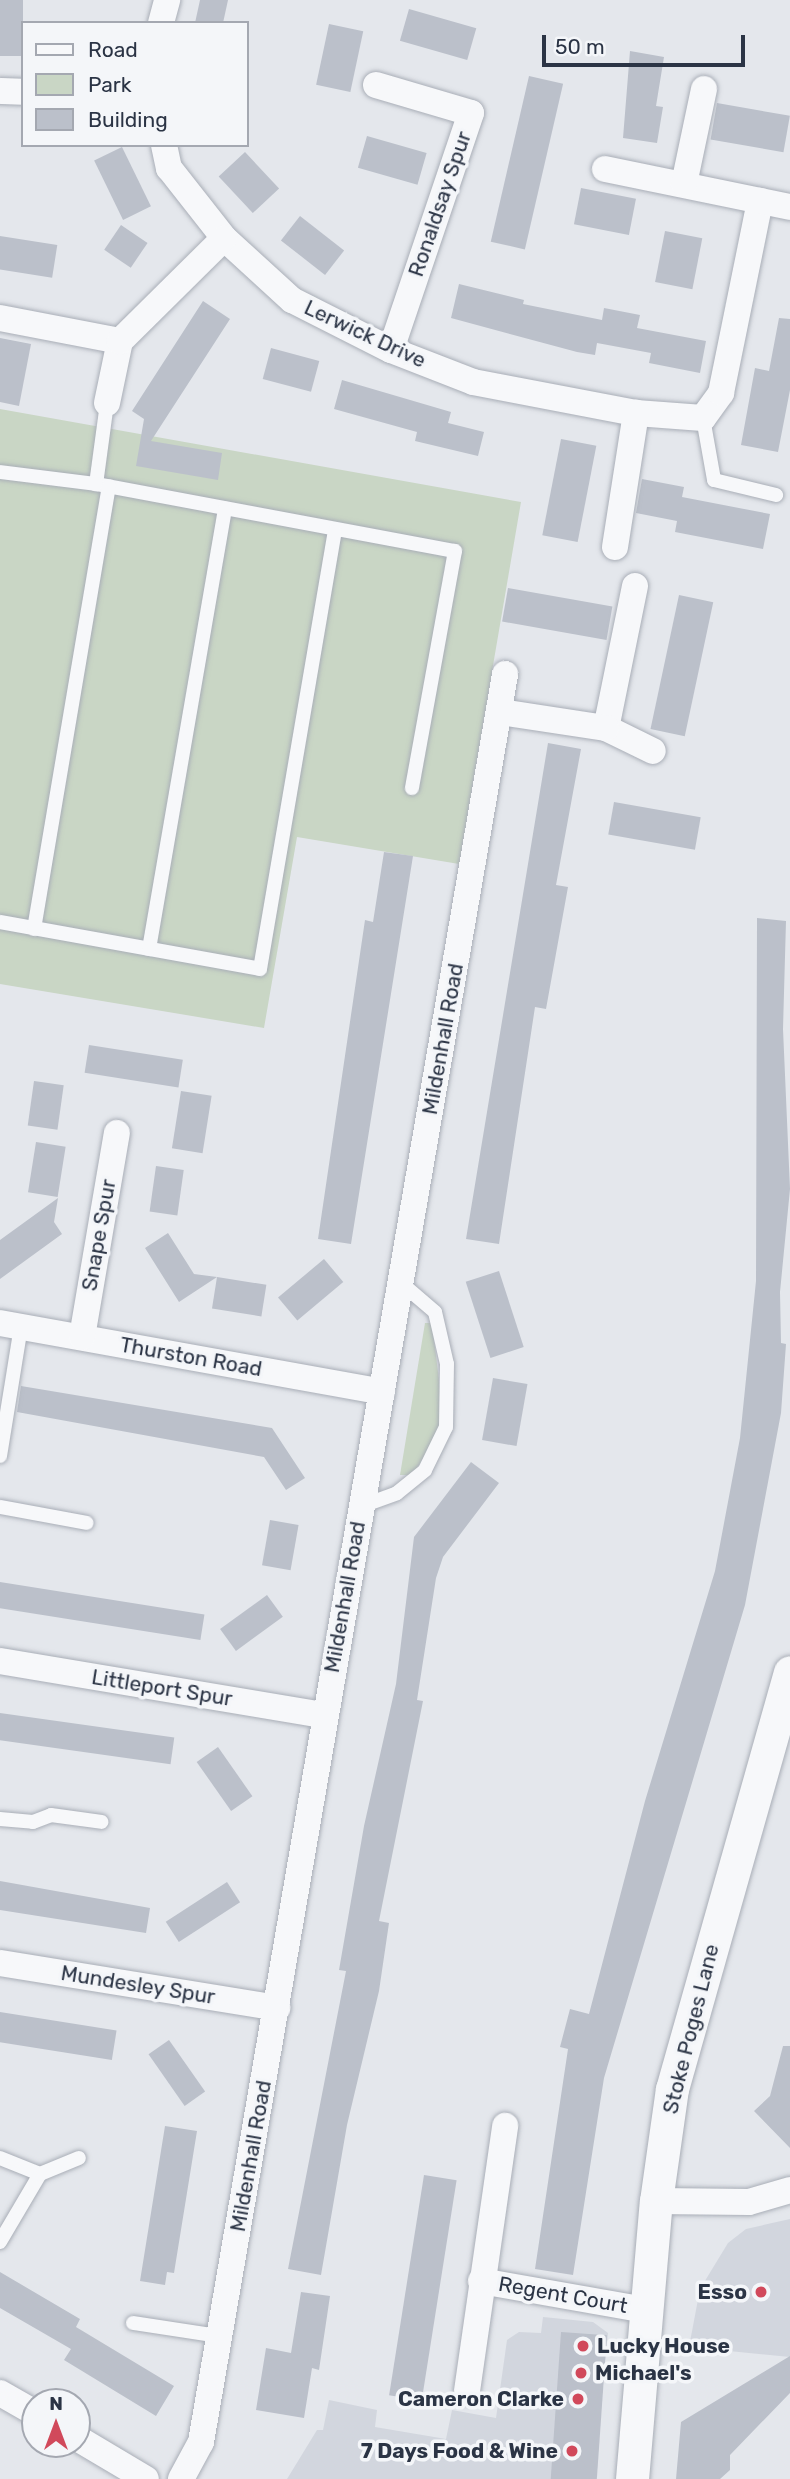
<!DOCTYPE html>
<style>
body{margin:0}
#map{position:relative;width:790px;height:2479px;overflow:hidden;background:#e4e7ec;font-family:Rubik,sans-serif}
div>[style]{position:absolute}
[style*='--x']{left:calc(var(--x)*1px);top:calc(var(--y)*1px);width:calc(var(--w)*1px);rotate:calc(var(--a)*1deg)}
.built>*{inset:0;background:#d2d6de}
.green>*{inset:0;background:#c9d6c5}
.building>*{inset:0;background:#bbc0ca;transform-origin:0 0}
.roads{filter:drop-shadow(0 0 2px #a9aeb7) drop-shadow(0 0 2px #a9aeb7)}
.service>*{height:14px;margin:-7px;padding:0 7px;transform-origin:7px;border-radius:7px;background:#f7f8fa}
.minor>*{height:26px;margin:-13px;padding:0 13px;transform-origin:13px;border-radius:13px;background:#f7f8fa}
.tertiary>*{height:33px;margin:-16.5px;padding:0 16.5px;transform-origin:16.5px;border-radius:16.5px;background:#f7f8fa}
.dots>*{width:19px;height:19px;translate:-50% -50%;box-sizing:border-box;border:4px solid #f4f6f9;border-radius:50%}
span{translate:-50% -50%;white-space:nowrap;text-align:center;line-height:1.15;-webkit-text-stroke:7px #f4f6f9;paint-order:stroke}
.street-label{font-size:21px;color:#2b3445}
.poi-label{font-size:21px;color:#2b3445;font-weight:700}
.right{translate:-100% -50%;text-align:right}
.left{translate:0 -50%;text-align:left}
.legend{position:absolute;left:21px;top:21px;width:228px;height:126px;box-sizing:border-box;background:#f4f6f9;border:2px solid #a4a8b1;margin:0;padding:9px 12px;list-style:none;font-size:21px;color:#2b3445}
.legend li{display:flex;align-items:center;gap:14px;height:35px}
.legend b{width:35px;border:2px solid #a4a8b1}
.north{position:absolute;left:21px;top:2388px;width:70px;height:70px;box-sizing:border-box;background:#f4f6f9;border:2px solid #a4a8b1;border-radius:50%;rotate:0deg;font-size:19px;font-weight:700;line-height:28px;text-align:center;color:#2b3445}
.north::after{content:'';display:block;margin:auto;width:24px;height:32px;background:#d1495b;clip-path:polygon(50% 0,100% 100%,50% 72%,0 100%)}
.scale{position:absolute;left:542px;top:35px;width:203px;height:32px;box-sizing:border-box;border:4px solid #2b3445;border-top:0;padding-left:9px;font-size:21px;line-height:24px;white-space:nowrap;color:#2b3445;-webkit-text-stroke:5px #f4f6f9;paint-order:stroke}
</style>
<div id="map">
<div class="built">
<i style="clip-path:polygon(790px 2219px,790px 2357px,689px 2347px,700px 2289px,728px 2243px,746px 2229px)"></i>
<i style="clip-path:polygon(543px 2317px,593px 2322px,608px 2333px,593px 2479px,287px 2479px,317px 2430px,323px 2430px,329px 2400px,377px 2410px,375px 2427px,446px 2439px,452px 2410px,496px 2418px,507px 2340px,519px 2332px,541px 2333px)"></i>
</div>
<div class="green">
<i style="clip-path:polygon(0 409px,521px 502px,459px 864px,297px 837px,264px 1028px,0 984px)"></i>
<i style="clip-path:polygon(425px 1323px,432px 1323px,443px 1413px,435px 1441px,412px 1475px,400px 1475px)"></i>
</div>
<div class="building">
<i style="left:0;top:0;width:23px;height:56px"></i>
<i style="clip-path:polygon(200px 0,228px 0,223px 23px,195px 23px)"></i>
<i style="left:409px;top:9px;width:70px;height:33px;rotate:16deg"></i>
<i style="left:329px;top:24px;width:35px;height:62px;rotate:12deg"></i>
<i style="clip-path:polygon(630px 51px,664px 57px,656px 106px,663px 107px,657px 143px,623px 138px)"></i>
<i style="left:529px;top:76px;width:35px;height:170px;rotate:13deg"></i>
<i style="left:717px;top:103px;width:74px;height:37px;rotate:10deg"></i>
<i style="left:367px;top:136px;width:62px;height:33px;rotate:16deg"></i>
<i style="left:122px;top:147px;width:66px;height:31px;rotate:64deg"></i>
<i style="left:245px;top:152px;width:50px;height:36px;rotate:47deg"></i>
<i style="left:581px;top:188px;width:56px;height:37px;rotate:11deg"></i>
<i style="left:300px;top:216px;width:56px;height:31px;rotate:38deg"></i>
<i style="left:121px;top:225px;width:32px;height:30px;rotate:34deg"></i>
<i style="left:665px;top:231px;width:38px;height:52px;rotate:11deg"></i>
<i style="left:0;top:236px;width:58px;height:33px;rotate:9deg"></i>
<i style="clip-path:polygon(459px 284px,524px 300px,523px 304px,602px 320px,604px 308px,640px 315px,637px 328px,706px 341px,700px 373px,649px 363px,651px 353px,597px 343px,595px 355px,577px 352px,451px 318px)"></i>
<i style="clip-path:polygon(203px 301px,230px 319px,151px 441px,222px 453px,218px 480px,136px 466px,144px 419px,132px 411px)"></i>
<i style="clip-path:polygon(779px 318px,790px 319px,790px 390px,778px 452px,741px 445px,755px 368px,769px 371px)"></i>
<i style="clip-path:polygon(0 338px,31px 344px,19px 406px,0 402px)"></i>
<i style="left:271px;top:348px;width:50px;height:32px;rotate:15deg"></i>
<i style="clip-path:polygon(342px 380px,451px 412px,448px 423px,484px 432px,478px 456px,415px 441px,417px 432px,334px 409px)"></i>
<i style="left:561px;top:439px;width:36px;height:98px;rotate:11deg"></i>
<i style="clip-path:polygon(642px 479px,684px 487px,682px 497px,770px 514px,763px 549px,675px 532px,677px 521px,636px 513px)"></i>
<i style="left:508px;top:588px;width:106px;height:34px;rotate:10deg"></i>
<i style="left:679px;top:595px;width:35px;height:137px;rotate:12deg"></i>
<i style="clip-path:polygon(548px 743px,581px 749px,556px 885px,568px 887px,546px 1009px,535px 1007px,499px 1244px,466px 1239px)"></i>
<i style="left:614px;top:802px;width:88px;height:33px;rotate:10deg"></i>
<i style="clip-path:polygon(384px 852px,413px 856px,351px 1244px,318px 1239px,365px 920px,373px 922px)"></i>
<i style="clip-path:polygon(757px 918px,786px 921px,783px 1029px,790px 1189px,780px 1292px,781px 1343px,786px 1344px,781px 1413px,745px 1605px,604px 2078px,573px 2275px,535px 2269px,568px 2049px,560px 2047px,570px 2009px,589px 2014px,645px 1801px,715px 1571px,740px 1438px,756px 1281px)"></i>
<i style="left:89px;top:1045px;width:95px;height:28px;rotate:9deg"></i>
<i style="left:34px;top:1081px;width:30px;height:45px;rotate:8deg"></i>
<i style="left:181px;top:1091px;width:31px;height:58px;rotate:9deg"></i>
<i style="left:36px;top:1142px;width:30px;height:51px;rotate:9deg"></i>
<i style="left:156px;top:1166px;width:28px;height:46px;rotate:8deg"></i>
<i style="clip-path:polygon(58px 1198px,54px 1222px,62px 1234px,0 1279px,0 1240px)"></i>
<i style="clip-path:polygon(168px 1233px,194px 1274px,217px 1277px,179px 1302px,145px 1248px)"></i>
<i style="left:324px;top:1259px;width:30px;height:60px;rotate:50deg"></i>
<i style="left:499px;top:1271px;width:80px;height:35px;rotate:72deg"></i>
<i style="left:217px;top:1277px;width:50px;height:32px;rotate:9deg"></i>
<i style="left:493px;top:1378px;width:35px;height:63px;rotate:10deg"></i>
<i style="clip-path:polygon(21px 1386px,272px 1428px,305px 1478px,286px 1490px,264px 1457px,17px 1412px)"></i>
<i style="clip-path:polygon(471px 1462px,499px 1483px,443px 1557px,436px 1578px,417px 1700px,423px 1701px,379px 1921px,389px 1923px,379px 1991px,347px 2125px,321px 2275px,288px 2269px,346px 1971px,339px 1970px,364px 1826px,396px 1684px,414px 1537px)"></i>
<i style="left:270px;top:1520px;width:29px;height:46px;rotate:10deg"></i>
<i style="left:0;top:1582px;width:207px;height:26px;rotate:9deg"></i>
<i style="left:267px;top:1595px;width:27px;height:58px;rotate:54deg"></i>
<i style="left:0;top:1713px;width:176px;height:27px;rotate:8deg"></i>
<i style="left:218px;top:1747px;width:60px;height:26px;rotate:55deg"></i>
<i style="clip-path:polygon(0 1881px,150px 1908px,146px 1933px,0 1910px)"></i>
<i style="left:227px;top:1882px;width:24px;height:73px;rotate:57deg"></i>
<i style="left:0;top:2012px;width:118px;height:30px;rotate:9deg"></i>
<i style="left:169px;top:2040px;width:63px;height:25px;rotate:55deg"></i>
<i style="clip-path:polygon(783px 2046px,790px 2046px,790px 2148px,754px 2111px,770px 2096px)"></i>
<i style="clip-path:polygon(165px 2126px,197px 2131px,174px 2273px,167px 2272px,165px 2285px,140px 2281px)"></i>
<i style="left:424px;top:2175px;width:33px;height:223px;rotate:9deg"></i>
<i style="clip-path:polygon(0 2272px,80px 2319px,76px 2327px,174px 2386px,156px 2416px,64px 2360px,71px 2349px,0 2308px)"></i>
<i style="clip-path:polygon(301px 2292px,330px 2296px,319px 2370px,312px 2368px,304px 2418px,256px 2410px,266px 2348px,291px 2353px)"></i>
<i style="left:561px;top:2332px;width:46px;height:148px;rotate:4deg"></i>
<i style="clip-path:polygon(790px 2356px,790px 2393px,730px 2455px,730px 2470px,720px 2479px,676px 2479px,681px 2422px)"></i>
</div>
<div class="roads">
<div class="service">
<i style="--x:107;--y:403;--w:82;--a:97.7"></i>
<i style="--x:96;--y:484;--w:365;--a:10.6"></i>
<i style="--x:455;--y:551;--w:241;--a:100.3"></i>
<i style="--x:703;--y:418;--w:63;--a:79.9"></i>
<i style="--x:714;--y:480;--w:64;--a:13.6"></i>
<i style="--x:0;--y:472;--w:97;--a:7.1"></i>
<i style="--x:0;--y:922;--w:264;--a:10.2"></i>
<i style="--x:260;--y:969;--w:443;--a:-80.3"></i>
<i style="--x:34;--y:929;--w:449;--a:-80.4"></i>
<i style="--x:149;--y:949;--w:447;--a:-80.2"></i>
<i style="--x:0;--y:1456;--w:131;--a:-80.8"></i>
<i style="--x:362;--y:1506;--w:37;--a:-20"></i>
<i style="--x:397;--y:1493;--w:36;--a:-39"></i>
<i style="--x:425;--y:1470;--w:48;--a:-64"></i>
<i style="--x:446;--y:1427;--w:63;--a:-89.1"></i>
<i style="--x:447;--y:1364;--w:53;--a:-103"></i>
<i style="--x:435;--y:1312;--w:46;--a:-139.4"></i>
<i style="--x:0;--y:1507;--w:88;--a:10.4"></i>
<i style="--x:0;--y:1819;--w:33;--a:5"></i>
<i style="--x:33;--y:1822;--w:19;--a:-21"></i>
<i style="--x:51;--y:1815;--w:51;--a:7.8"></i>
<i style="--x:0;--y:2158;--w:43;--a:21.8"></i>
<i style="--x:40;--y:2174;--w:79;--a:120.5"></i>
<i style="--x:40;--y:2174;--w:42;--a:-22.3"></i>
<i style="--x:133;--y:2323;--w:87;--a:8.6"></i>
</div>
<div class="minor">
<i style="--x:161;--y:23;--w:24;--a:-75"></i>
<i style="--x:376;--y:85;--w:99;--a:16.4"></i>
<i style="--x:471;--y:113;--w:250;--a:108.7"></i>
<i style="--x:0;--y:91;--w:23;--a:2"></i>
<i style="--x:164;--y:145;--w:24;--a:78"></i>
<i style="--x:169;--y:168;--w:89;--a:51.8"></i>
<i style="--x:224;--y:238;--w:92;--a:42.4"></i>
<i style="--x:292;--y:300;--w:111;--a:26.8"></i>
<i style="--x:391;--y:350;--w:88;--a:21.3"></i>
<i style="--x:473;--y:382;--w:166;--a:10.8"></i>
<i style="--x:636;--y:413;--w:67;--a:4.3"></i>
<i style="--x:703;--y:418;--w:31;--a:-54"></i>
<i style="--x:721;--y:393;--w:196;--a:-78.5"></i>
<i style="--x:605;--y:169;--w:189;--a:11.6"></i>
<i style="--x:684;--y:184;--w:97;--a:-78.1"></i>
<i style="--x:0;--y:318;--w:122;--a:10.9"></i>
<i style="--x:107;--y:403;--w:63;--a:-78.2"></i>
<i style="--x:120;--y:341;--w:146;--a:-44.7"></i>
<i style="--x:615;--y:547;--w:136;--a:-81.1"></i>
<i style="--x:635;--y:586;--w:145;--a:101.5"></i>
<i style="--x:606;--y:728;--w:52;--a:26.1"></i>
<i style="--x:501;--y:712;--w:106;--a:8.7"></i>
<i style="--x:0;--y:1323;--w:388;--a:10.2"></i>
<i style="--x:82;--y:1337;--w:207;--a:-80.3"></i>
<i style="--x:0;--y:1661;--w:327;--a:9.5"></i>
<i style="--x:0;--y:1963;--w:281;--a:9.2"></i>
<i style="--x:656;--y:2201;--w:93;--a:0.6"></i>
<i style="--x:749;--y:2202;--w:43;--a:-16.3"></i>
<i style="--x:481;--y:2281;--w:167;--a:10"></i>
<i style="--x:467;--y:2391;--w:268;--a:-81.8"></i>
<i style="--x:0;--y:2393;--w:40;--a:29.7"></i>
<i style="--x:77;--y:2438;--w:80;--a:30.7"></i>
<i style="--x:181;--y:2479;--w:42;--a:-61.6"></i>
<i style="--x:201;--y:2442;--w:1794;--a:-80.24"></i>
</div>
<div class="tertiary">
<i style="--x:632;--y:2479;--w:279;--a:-85.1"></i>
<i style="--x:656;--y:2201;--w:113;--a:-81.9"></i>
<i style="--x:672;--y:2089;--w:433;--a:-74.2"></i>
</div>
</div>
<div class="dots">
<i style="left:761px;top:2292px;background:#d1495b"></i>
<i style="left:583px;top:2346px;background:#d1495b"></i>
<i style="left:581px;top:2373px;background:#d1495b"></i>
<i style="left:578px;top:2399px;background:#d1495b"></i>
<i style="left:572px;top:2451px;background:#d1495b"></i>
</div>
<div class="street-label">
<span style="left:440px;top:204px;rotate:-71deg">Ronaldsay Spur</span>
<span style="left:365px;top:334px;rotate:25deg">Lerwick Drive</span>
<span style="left:443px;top:1039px;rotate:-80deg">Mildenhall Road</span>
<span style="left:99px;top:1235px;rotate:-80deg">Snape Spur</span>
<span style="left:191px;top:1357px;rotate:10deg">Thurston Road</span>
<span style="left:345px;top:1597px;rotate:-80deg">Mildenhall Road</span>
<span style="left:162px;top:1688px;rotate:9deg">Littleport Spur</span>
<span style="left:138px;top:1985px;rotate:9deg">Mundesley Spur</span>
<span style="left:691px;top:2029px;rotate:-76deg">Stoke Poges Lane</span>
<span style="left:251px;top:2156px;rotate:-80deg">Mildenhall Road</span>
<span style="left:563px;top:2295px;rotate:10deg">Regent Court</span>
</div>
<div class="poi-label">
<span class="right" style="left:747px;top:2292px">Esso</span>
<span class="left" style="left:597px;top:2346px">Lucky House</span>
<span class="left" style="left:595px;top:2373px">Michael's</span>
<span class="right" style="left:564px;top:2399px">Cameron Clarke</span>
<span class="right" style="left:558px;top:2451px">7 Days Food &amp; Wine</span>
</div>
<ul class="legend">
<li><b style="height:9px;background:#f7f8fa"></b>Road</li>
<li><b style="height:19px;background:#c9d6c5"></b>Park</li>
<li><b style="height:19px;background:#bbc0ca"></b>Building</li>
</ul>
<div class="north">N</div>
<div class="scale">50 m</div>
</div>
